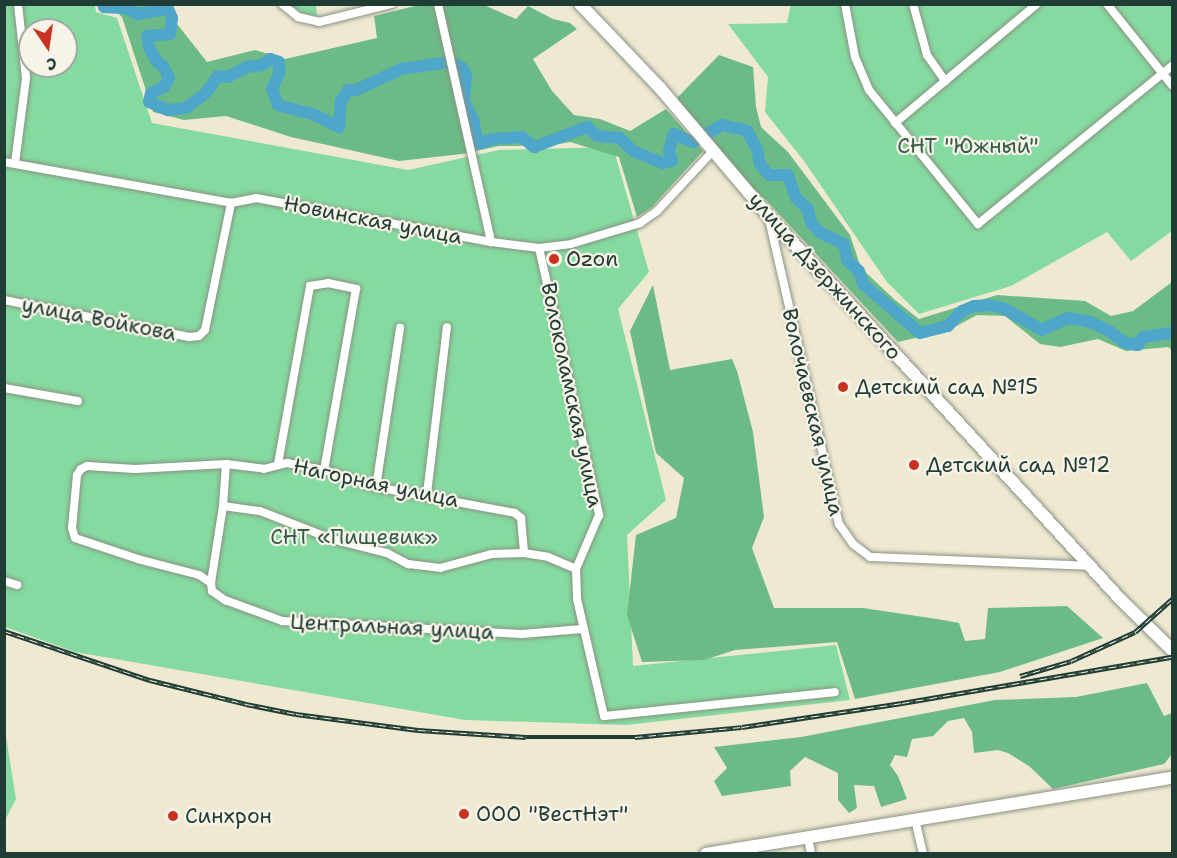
<!DOCTYPE html>
<meta charset="utf-8">
<style>
body{margin:0}
#map{position:relative;width:1177px;height:858px;overflow:hidden;background:#f0e9d2;font-family:"Shantell Sans",sans-serif}
div>[style]{position:absolute}
[style*='--x']{left:calc(var(--x)*1px);top:calc(var(--y)*1px);width:calc(var(--w)*1px);rotate:calc(var(--a)*1deg)}
.green>*{inset:0;background:#85db9f}
.forest>*{inset:0;background:#6cbb86}
.river>*{height:12px;margin:-6px;padding:0 6px;transform-origin:6px;border-radius:6px;background:#4ea6cb}
.roads{filter:drop-shadow(0 0 2px #889383) drop-shadow(0 0 2px #889383)}
.street>*{height:8px;margin:-4px;padding:0 4px;transform-origin:4px;border-radius:4px;background:#fff}
.primary>*{height:12px;margin:-6px;padding:0 6px;transform-origin:6px;border-radius:6px;background:#fff}
.rail>*{height:4.5px;margin-top:-2.25px;transform-origin:0;background:repeating-linear-gradient(90deg,#f7f3e8 0 7px,#1f3d34 0 14px);box-sizing:border-box;border-block:2px solid #1f3d34}
.dots>*{width:16px;height:16px;translate:-50% -50%;box-sizing:border-box;border:3px solid #f7f3e8;border-radius:50%}
span{translate:-50% -50%;white-space:nowrap;text-align:center;line-height:1.15;-webkit-text-stroke:4.5px #f7f3e8;paint-order:stroke}
.park-label{font-size:21px;color:#335d49}
.street-label{font-size:21px;color:#1f3d34}
.poi-label{font-size:21px;color:#1f3d34}
.left{translate:0 -50%;text-align:left}
.frame{position:absolute;inset:0;border:6px solid #1f3d34;pointer-events:none}
.north{position:absolute;left:18px;top:18px;width:60px;height:60px;box-sizing:border-box;background:#f7f3e8;border:2px solid #a1aaa0;border-radius:50%;rotate:167deg;font-size:16px;font-weight:700;line-height:24px;text-align:center;color:#1f3d34}
.north::after{content:'';display:block;margin:auto;width:21px;height:27px;background:#c8321e;clip-path:polygon(50% 0,100% 100%,50% 72%,0 100%)}
</style>
<div id="map">
<div class="green">
<i style="clip-path:polygon(791px 4px,1172px 5px,1172px 231px,1131px 261px,1107px 232px,1011px 286px,919px 314px,887px 282px,804px 161px,765px 112px,768px 77px,728px 24px,787px 23px)"></i>
<i style="clip-path:polygon(evenodd,4px 5px,95px 5px,96px 12px,117px 18px,152px 123px,408px 170px,499px 150px,613px 147px,649px 272px,618px 309px,666px 500px,627px 535px,633px 666px,836px 645px,850px 700px,626px 725px,465px 720px,75px 652px,5px 627px,4px 5px,30px 30px,66px 30px,66px 66px,30px 66px,30px 30px)"></i>
<i style="clip-path:polygon(290px 5px,316px 5px,317px 16px,302px 13px)"></i>
<i style="clip-path:polygon(5px 730px,16px 799px,5px 820px,4px 820px)"></i>
</div>
<div class="forest">
<i style="clip-path:polygon(110px 5px,162px 5px,207px 62px,255px 50px,285px 59px,377px 38px,374px 16px,419px 5px,484px 5px,516px 19px,528px 6px,553px 19px,570px 23px,577px 29px,533px 59px,552px 91px,574px 115px,600px 119px,630px 131px,666px 109px,703px 151px,651px 208px,637px 217px,619px 157px,570px 142px,548px 146px,499px 146px,462px 154px,399px 161px,291px 137px,226px 116px,184px 120px,153px 112px,122px 17px)"></i>
<i style="clip-path:polygon(719px 55px,753px 67px,756px 107px,761px 127px,788px 152px,850px 235px,861px 268px,895px 300px,919px 319px,997px 295px,1085px 301px,1111px 316px,1133px 311px,1172px 282px,1172px 350px,1168px 347px,1126px 351px,1098px 339px,1060px 347px,1040px 344px,1005px 316px,977px 315px,949px 330px,898px 342px,767px 201px,747px 183px,677px 98px)"></i>
<i style="clip-path:polygon(653px 285px,670px 370px,732px 359px,737px 371px,753px 432px,764px 517px,752px 548px,774px 608px,863px 608px,937px 619px,959px 623px,965px 641px,985px 639px,988px 608px,1067px 606px,1103px 638px,1000px 672px,855px 699px,837px 642px,735px 650px,704px 660px,642px 662px,627px 615px,636px 535px,676px 518px,684px 478px,656px 453px,630px 331px)"></i>
<i style="clip-path:polygon(1147px 683px,1164px 716px,1172px 713px,1172px 754px,1164px 764px,1053px 789px,1029px 766px,1008px 753px,998px 750px,974px 753px,972px 732px,964px 718px,948px 721px,933px 736px,912px 739px,907px 757px,895px 755px,890px 765px,898px 776px,907px 799px,881px 807px,874px 786px,854px 785px,857px 808px,849px 813px,838px 800px,838px 773px,805px 757px,790px 771px,791px 786px,722px 796px,714px 781px,727px 768px,714px 747px,801px 737px,995px 700px,1076px 697px)"></i>
</div>
<div class="river">
<i style="--x:103;--y:4;--w:3;--a:72"></i>
<i style="--x:104;--y:7;--w:22;--a:3"></i>
<i style="--x:126;--y:8;--w:13;--a:29"></i>
<i style="--x:137;--y:14;--w:31;--a:-9"></i>
<i style="--x:168;--y:9;--w:10;--a:66"></i>
<i style="--x:172;--y:18;--w:16;--a:97"></i>
<i style="--x:170;--y:34;--w:23;--a:175"></i>
<i style="--x:147;--y:36;--w:11;--a:80"></i>
<i style="--x:149;--y:47;--w:16;--a:63"></i>
<i style="--x:156;--y:61;--w:9;--a:36"></i>
<i style="--x:163;--y:66;--w:13;--a:63"></i>
<i style="--x:169;--y:78;--w:10;--a:119"></i>
<i style="--x:164;--y:87;--w:14;--a:155"></i>
<i style="--x:151;--y:93;--w:9;--a:103"></i>
<i style="--x:149;--y:102;--w:21;--a:23"></i>
<i style="--x:168;--y:110;--w:18;--a:-6"></i>
<i style="--x:186;--y:108;--w:25;--a:-37"></i>
<i style="--x:206;--y:93;--w:21;--a:-55"></i>
<i style="--x:218;--y:76;--w:10;--a:6"></i>
<i style="--x:228;--y:77;--w:21;--a:-28"></i>
<i style="--x:247;--y:67;--w:16;--a:-7"></i>
<i style="--x:263;--y:65;--w:9;--a:-41"></i>
<i style="--x:270;--y:59;--w:9;--a:18"></i>
<i style="--x:279;--y:62;--w:12;--a:90"></i>
<i style="--x:279;--y:74;--w:17;--a:115"></i>
<i style="--x:272;--y:89;--w:17;--a:69"></i>
<i style="--x:278;--y:105;--w:38;--a:15"></i>
<i style="--x:315;--y:115;--w:27;--a:27"></i>
<i style="--x:339;--y:127;--w:26;--a:-86"></i>
<i style="--x:341;--y:101;--w:13;--a:-58"></i>
<i style="--x:348;--y:90;--w:8;--a:0"></i>
<i style="--x:356;--y:90;--w:50;--a:-25"></i>
<i style="--x:401;--y:69;--w:49;--a:-8.1"></i>
<i style="--x:450;--y:62;--w:12;--a:24"></i>
<i style="--x:461;--y:67;--w:9;--a:58"></i>
<i style="--x:466;--y:75;--w:27;--a:94"></i>
<i style="--x:464;--y:102;--w:19;--a:62"></i>
<i style="--x:473;--y:119;--w:25;--a:79"></i>
<i style="--x:478;--y:144;--w:16;--a:-18"></i>
<i style="--x:493;--y:139;--w:29;--a:-4"></i>
<i style="--x:522;--y:137;--w:16;--a:40"></i>
<i style="--x:534;--y:147;--w:57;--a:-20.7"></i>
<i style="--x:587;--y:127;--w:13;--a:42"></i>
<i style="--x:597;--y:136;--w:23;--a:5"></i>
<i style="--x:620;--y:138;--w:18;--a:45"></i>
<i style="--x:633;--y:151;--w:32;--a:22"></i>
<i style="--x:663;--y:163;--w:9;--a:-13"></i>
<i style="--x:672;--y:161;--w:10;--a:-107"></i>
<i style="--x:669;--y:151;--w:18;--a:-74"></i>
<i style="--x:674;--y:134;--w:21;--a:23"></i>
<i style="--x:693;--y:142;--w:34;--a:-30"></i>
<i style="--x:722;--y:125;--w:26;--a:13"></i>
<i style="--x:747;--y:131;--w:21;--a:61"></i>
<i style="--x:757;--y:149;--w:15;--a:79"></i>
<i style="--x:760;--y:164;--w:14;--a:51"></i>
<i style="--x:769;--y:175;--w:19;--a:0"></i>
<i style="--x:788;--y:175;--w:24;--a:71"></i>
<i style="--x:796;--y:198;--w:16;--a:43"></i>
<i style="--x:808;--y:209;--w:14;--a:78"></i>
<i style="--x:811;--y:223;--w:14;--a:45"></i>
<i style="--x:821;--y:233;--w:25;--a:26"></i>
<i style="--x:844;--y:244;--w:16;--a:79"></i>
<i style="--x:847;--y:260;--w:16;--a:43"></i>
<i style="--x:859;--y:271;--w:14;--a:73"></i>
<i style="--x:863;--y:284;--w:75;--a:40.7"></i>
<i style="--x:920;--y:333;--w:29;--a:-14"></i>
<i style="--x:948;--y:326;--w:21;--a:-47"></i>
<i style="--x:962;--y:311;--w:13;--a:-23"></i>
<i style="--x:974;--y:306;--w:15;--a:-4"></i>
<i style="--x:989;--y:305;--w:14;--a:12"></i>
<i style="--x:1003;--y:308;--w:45;--a:29.4"></i>
<i style="--x:1042;--y:330;--w:29;--a:-25"></i>
<i style="--x:1068;--y:318;--w:22;--a:10"></i>
<i style="--x:1090;--y:322;--w:21;--a:25"></i>
<i style="--x:1109;--y:331;--w:20;--a:37"></i>
<i style="--x:1125;--y:343;--w:13;--a:9"></i>
<i style="--x:1138;--y:345;--w:9;--a:-58"></i>
<i style="--x:1143;--y:337;--w:29;--a:-8"></i>
</div>
<div class="roads">
<div class="street">
<i style="--x:282;--y:4;--w:21;--a:39"></i>
<i style="--x:298;--y:17;--w:22;--a:13"></i>
<i style="--x:319;--y:22;--w:75;--a:-13.9"></i>
<i style="--x:438;--y:4;--w:244;--a:77.4"></i>
<i style="--x:845;--y:4;--w:54;--a:79.3"></i>
<i style="--x:855;--y:57;--w:36;--a:67"></i>
<i style="--x:869;--y:90;--w:173;--a:50.9"></i>
<i style="--x:978;--y:224;--w:250;--a:-39.2"></i>
<i style="--x:913;--y:4;--w:53;--a:74.6"></i>
<i style="--x:927;--y:55;--w:32;--a:55"></i>
<i style="--x:1107;--y:4;--w:104;--a:51.3"></i>
<i style="--x:895;--y:123;--w:185;--a:-40"></i>
<i style="--x:4;--y:162;--w:231;--a:10.2"></i>
<i style="--x:231;--y:203;--w:25;--a:-11"></i>
<i style="--x:256;--y:198;--w:239;--a:10.6"></i>
<i style="--x:491;--y:242;--w:48;--a:7.1"></i>
<i style="--x:539;--y:248;--w:32;--a:-7"></i>
<i style="--x:571;--y:244;--w:72;--a:-16.9"></i>
<i style="--x:640;--y:223;--w:21;--a:-35"></i>
<i style="--x:657;--y:211;--w:82;--a:-47"></i>
<i style="--x:15;--y:163;--w:86;--a:-82.6"></i>
<i style="--x:26;--y:78;--w:74;--a:-96.2"></i>
<i style="--x:769;--y:219;--w:313;--a:77.1"></i>
<i style="--x:839;--y:524;--w:24;--a:55"></i>
<i style="--x:853;--y:544;--w:21;--a:37"></i>
<i style="--x:870;--y:557;--w:220;--a:2.3"></i>
<i style="--x:539;--y:248;--w:274;--a:77.3"></i>
<i style="--x:599;--y:515;--w:59;--a:113.1"></i>
<i style="--x:576;--y:569;--w:30;--a:88"></i>
<i style="--x:577;--y:599;--w:120;--a:77"></i>
<i style="--x:604;--y:716;--w:232;--a:-5.9"></i>
<i style="--x:4;--y:300;--w:189;--a:11.3"></i>
<i style="--x:189;--y:337;--w:10;--a:-6"></i>
<i style="--x:199;--y:336;--w:8;--a:-45"></i>
<i style="--x:205;--y:330;--w:130;--a:-78.4"></i>
<i style="--x:4;--y:388;--w:75;--a:10"></i>
<i style="--x:226;--y:464;--w:42;--a:94.1"></i>
<i style="--x:223;--y:506;--w:78;--a:98.9"></i>
<i style="--x:211;--y:583;--w:8;--a:83"></i>
<i style="--x:212;--y:591;--w:16;--a:35"></i>
<i style="--x:225;--y:600;--w:61;--a:20.2"></i>
<i style="--x:282;--y:621;--w:240;--a:3.1"></i>
<i style="--x:522;--y:634;--w:60;--a:-4.8"></i>
<i style="--x:278;--y:464;--w:181;--a:-79.8"></i>
<i style="--x:310;--y:286;--w:18;--a:-9"></i>
<i style="--x:328;--y:283;--w:29;--a:12"></i>
<i style="--x:356;--y:289;--w:184;--a:100"></i>
<i style="--x:376;--y:487;--w:161;--a:-81.4"></i>
<i style="--x:427;--y:494;--w:168;--a:-83.2"></i>
<i style="--x:223;--y:506;--w:37;--a:8"></i>
<i style="--x:260;--y:511;--w:77;--a:21.3"></i>
<i style="--x:332;--y:539;--w:57;--a:14.3"></i>
<i style="--x:387;--y:553;--w:24;--a:28"></i>
<i style="--x:408;--y:564;--w:32;--a:7"></i>
<i style="--x:440;--y:568;--w:54;--a:-15.1"></i>
<i style="--x:492;--y:554;--w:32;--a:-2"></i>
<i style="--x:524;--y:553;--w:24;--a:9"></i>
<i style="--x:548;--y:557;--w:30;--a:23"></i>
<i style="--x:4;--y:581;--w:14;--a:17"></i>
<i style="--x:211;--y:583;--w:14;--a:-146"></i>
<i style="--x:199;--y:575;--w:63;--a:-165.3"></i>
<i style="--x:138;--y:559;--w:66;--a:-161.6"></i>
<i style="--x:75;--y:538;--w:10;--a:-107"></i>
<i style="--x:72;--y:528;--w:53;--a:-84.6"></i>
<i style="--x:77;--y:475;--w:7;--a:-56"></i>
<i style="--x:81;--y:469;--w:7;--a:-27"></i>
<i style="--x:87;--y:466;--w:48;--a:3.6"></i>
<i style="--x:135;--y:469;--w:91;--a:-3.1"></i>
<i style="--x:226;--y:464;--w:38;--a:7"></i>
<i style="--x:264;--y:469;--w:24;--a:-15"></i>
<i style="--x:287;--y:463;--w:38;--a:11"></i>
<i style="--x:324;--y:470;--w:55;--a:18.1"></i>
<i style="--x:376;--y:487;--w:141;--a:10.6"></i>
<i style="--x:515;--y:513;--w:8;--a:40"></i>
<i style="--x:521;--y:518;--w:35;--a:85"></i>
<i style="--x:915;--y:819;--w:36;--a:77"></i>
<i style="--x:808;--y:837;--w:17;--a:80"></i>
</div>
<div class="primary">
<i style="--x:580;--y:4;--w:116;--a:46.4"></i>
<i style="--x:660;--y:88;--w:165;--a:49.7"></i>
<i style="--x:767;--y:214;--w:524;--a:47.48"></i>
<i style="--x:1121;--y:600;--w:71;--a:44.4"></i>
<i style="--x:706;--y:854;--w:472;--a:-9.3"></i>
</div>
</div>
<div class="rail">
<i style="--x:4;--y:631;--w:154;--a:18.6"></i>
<i style="--x:150;--y:680;--w:99;--a:14"></i>
<i style="--x:246;--y:704;--w:51;--a:11.3"></i>
<i style="--x:296;--y:714;--w:123;--a:7.5"></i>
<i style="--x:418;--y:730;--w:108;--a:3.7"></i>
<i style="--x:526;--y:737;--w:109;--a:0"></i>
<i style="--x:635;--y:737;--w:107;--a:-5.3"></i>
<i style="--x:742;--y:727;--w:162;--a:-8.5"></i>
<i style="--x:902;--y:703;--w:274;--a:-9.7"></i>
<i style="--x:1020;--y:676;--w:53;--a:-16.4"></i>
<i style="--x:1071;--y:661;--w:70;--a:-24.4"></i>
<i style="--x:1135;--y:632;--w:50;--a:-41.7"></i>
</div>
<div class="dots">
<i style="left:554px;top:259px;background:#c8321e"></i>
<i style="left:843px;top:387px;background:#c8321e"></i>
<i style="left:914px;top:465px;background:#c8321e"></i>
<i style="left:464px;top:814px;background:#c8321e"></i>
<i style="left:173px;top:816px;background:#c8321e"></i>
</div>
<div class="park-label">
<span style="left:968px;top:146px">СНТ "Южный"</span>
<span style="left:354px;top:537px">СНТ «Пищевик»</span>
</div>
<div class="street-label">
<span style="left:373px;top:220px;rotate:11deg">Новинская улица</span>
<span style="left:825px;top:276px;rotate:48deg">улица Дзержинского</span>
<span style="left:99px;top:319px;rotate:11deg">улица Войкова</span>
<span style="left:572px;top:395px;rotate:78deg">Волоколамская улица</span>
<span style="left:813px;top:412px;rotate:77deg">Волочаевская улица</span>
<span style="left:376px;top:483px;rotate:12deg">Нагорная улица</span>
<span style="left:392px;top:627px;rotate:3deg">Центральная улица</span>
</div>
<div class="poi-label">
<span class="left" style="left:566px;top:259px">Ozon</span>
<span class="left" style="left:855px;top:387px">Детский сад №15</span>
<span class="left" style="left:926px;top:465px">Детский сад №12</span>
<span class="left" style="left:476px;top:814px">ООО "ВестНэт"</span>
<span class="left" style="left:185px;top:816px">Синхрон</span>
</div>
<div class="frame"></div>
<div class="north">С</div>
</div>
